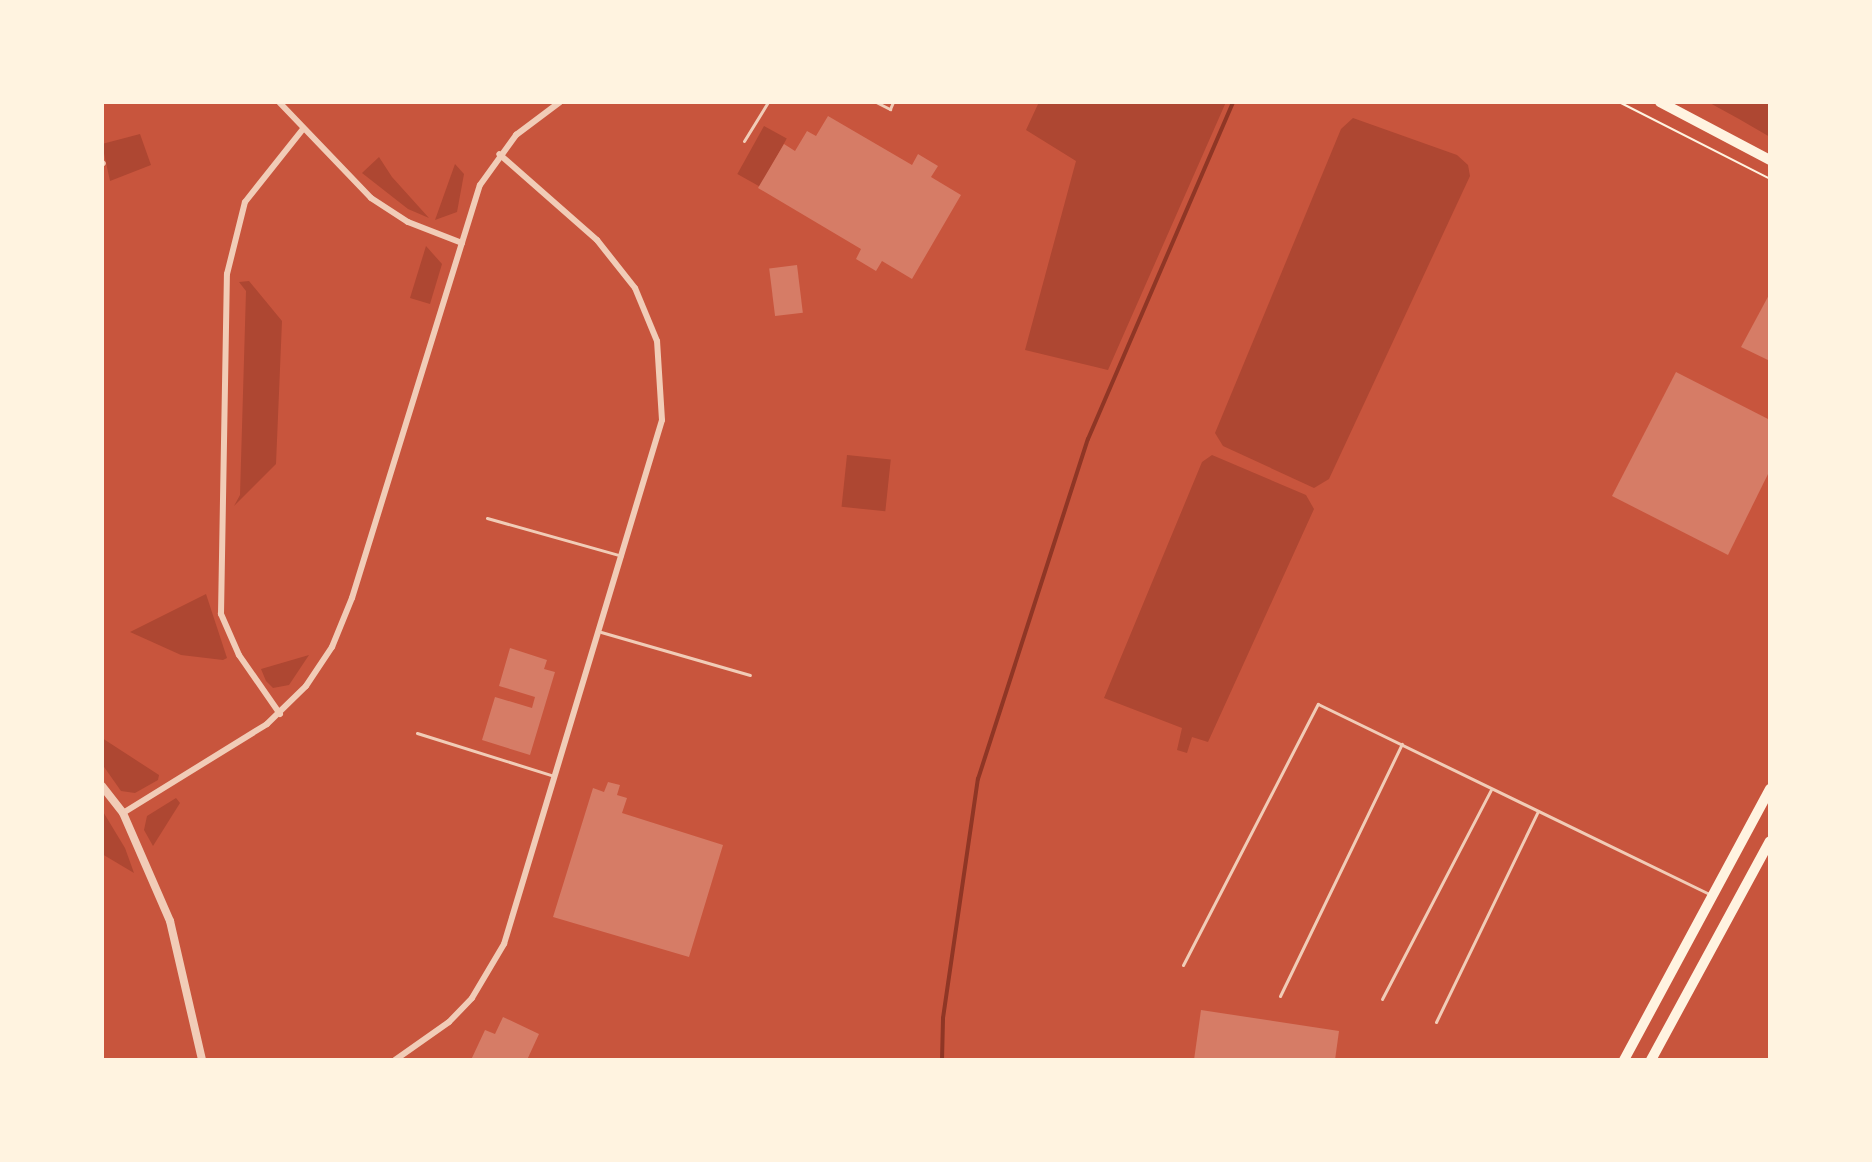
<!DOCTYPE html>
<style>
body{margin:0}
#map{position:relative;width:1872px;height:1162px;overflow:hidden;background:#c8553d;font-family:Spectral,serif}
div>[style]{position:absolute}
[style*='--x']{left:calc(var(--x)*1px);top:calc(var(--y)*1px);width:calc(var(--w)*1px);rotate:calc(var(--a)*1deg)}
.green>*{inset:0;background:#ae4732;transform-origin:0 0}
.stream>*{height:4px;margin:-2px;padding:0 2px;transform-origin:2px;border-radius:2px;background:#8f3625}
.building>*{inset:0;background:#d67c66;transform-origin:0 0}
.path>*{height:2px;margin:-1px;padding:0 1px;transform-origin:1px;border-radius:1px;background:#fff3e0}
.service>*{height:3px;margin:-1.5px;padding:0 1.5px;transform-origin:1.5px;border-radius:1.5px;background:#f1ccb7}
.minor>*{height:6px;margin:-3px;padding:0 3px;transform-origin:3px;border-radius:3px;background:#f1ccb7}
.tertiary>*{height:8px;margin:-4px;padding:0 4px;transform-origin:4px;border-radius:4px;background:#f1ccb7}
.primary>*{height:10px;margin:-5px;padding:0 5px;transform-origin:5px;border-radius:5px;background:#fff3e0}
.trunk>*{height:10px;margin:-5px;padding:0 5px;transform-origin:5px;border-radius:5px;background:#fff3e0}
span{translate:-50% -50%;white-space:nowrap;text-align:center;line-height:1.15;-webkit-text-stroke:8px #fff3e0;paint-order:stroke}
.frame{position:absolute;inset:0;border:104px solid #fff3e0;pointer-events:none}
</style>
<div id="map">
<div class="green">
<i style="clip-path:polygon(1039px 102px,1226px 102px,1108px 370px,1025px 350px,1076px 161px,1026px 130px)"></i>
<i style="clip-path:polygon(1708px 102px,1770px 102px,1770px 137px,1739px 119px)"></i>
<i style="clip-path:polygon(1353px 118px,1457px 155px,1468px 165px,1470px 176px,1329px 479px,1314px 488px,1223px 446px,1215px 433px,1341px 129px)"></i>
<i style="left:764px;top:126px;width:26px;height:55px;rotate:29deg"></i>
<i style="clip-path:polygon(140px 134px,151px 165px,110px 181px,102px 144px)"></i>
<i style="clip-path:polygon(379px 157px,392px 177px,429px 218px,408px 209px,362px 173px)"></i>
<i style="clip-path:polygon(455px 164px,464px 174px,457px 212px,435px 220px)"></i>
<i style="clip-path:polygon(426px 246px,442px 264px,430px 304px,410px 298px)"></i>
<i style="clip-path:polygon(249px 281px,282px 321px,276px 464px,234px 506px,240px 495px,246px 291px,239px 282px)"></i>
<i style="left:847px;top:455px;width:44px;height:52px;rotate:6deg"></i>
<i style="clip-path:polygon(1212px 455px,1306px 495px,1314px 509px,1208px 742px,1192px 737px,1187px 753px,1177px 750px,1182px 728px,1104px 698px,1202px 462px)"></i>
<i style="clip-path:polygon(206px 594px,227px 658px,223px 660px,181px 655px,130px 632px)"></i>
<i style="clip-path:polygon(309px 655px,289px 685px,273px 688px,266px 681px,261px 669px)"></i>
<i style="clip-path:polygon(102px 738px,159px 775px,158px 780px,135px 793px,121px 791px,102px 764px)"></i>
<i style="clip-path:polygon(176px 798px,180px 803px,153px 846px,144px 830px,147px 816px)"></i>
<i style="clip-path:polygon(102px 810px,125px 848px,134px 873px,102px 854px)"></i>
</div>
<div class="stream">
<i style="--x:942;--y:1060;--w:42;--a:-88.6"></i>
<i style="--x:943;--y:1018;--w:242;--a:-81.7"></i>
<i style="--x:978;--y:779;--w:357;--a:-72.1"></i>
<i style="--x:1088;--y:439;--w:367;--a:-66.7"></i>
</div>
<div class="building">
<i style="clip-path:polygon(828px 116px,912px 165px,918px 154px,938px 166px,931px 177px,961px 195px,912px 279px,882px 261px,876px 271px,856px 259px,861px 249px,758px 188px,784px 144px,795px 151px,807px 131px,816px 136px)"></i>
<i style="left:797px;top:265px;width:48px;height:28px;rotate:83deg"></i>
<i style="clip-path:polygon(1770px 293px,1770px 361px,1741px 347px)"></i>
<i style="clip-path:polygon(1676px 372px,1770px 420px,1770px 470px,1728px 555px,1612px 496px)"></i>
<i style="clip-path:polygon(510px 648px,547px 660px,544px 669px,555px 672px,530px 755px,482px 740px,495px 697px,532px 708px,535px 697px,499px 686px)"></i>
<i style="clip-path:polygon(608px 782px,620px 785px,617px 795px,627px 798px,622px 813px,723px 845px,689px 957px,553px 917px,593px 788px,604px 792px)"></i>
<i style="clip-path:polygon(1201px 1010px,1339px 1031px,1335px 1060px,1194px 1060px)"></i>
<i style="clip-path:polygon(503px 1017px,539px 1034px,527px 1060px,471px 1060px,485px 1030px,495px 1034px)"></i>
</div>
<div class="path">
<i style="--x:1619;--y:102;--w:169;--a:27"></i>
</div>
<div class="service">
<i style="--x:876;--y:102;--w:16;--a:27"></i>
<i style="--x:890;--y:109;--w:8;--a:-67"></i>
<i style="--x:744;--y:141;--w:46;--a:-58.4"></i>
<i style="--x:487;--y:518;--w:140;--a:15.7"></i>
<i style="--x:601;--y:632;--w:155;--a:16.1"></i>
<i style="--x:417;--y:733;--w:144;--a:17.4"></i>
<i style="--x:1183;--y:965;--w:294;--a:-62.7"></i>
<i style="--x:1318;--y:704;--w:435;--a:25.9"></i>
<i style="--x:1280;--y:996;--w:280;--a:-64.2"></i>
<i style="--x:1382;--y:999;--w:236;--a:-62.5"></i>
<i style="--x:1436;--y:1022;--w:234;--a:-64.2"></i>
</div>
<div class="minor">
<i style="--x:279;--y:102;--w:133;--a:46.2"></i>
<i style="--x:371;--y:198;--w:44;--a:33"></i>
<i style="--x:408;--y:222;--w:58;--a:21.3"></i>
<i style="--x:102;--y:164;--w:1;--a:-45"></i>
<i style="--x:280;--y:714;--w:72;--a:-124.8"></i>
<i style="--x:239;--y:655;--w:45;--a:-113.7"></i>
<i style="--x:221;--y:614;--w:340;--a:-89"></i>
<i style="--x:227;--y:274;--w:74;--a:-76"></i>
<i style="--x:245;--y:202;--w:93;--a:-51.5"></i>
<i style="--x:123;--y:813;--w:169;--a:-31.7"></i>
<i style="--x:267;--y:724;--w:54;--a:-44.3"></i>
<i style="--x:306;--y:686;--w:47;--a:-56.3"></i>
<i style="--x:332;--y:647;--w:53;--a:-67.8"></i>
<i style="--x:352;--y:598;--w:432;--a:-72.8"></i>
<i style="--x:480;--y:185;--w:62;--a:-54.2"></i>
<i style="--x:516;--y:135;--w:55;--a:-36.9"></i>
<i style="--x:395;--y:1060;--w:66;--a:-35.1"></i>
<i style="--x:449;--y:1022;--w:33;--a:-46"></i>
<i style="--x:472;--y:998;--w:63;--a:-59.3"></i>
<i style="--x:504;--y:944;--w:547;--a:-73.22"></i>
<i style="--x:662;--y:420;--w:79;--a:-93.6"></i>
<i style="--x:657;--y:341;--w:57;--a:-112.5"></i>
<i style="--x:635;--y:288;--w:61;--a:-128.4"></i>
<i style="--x:597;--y:240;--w:130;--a:-138.7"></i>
</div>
<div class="tertiary">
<i style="--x:102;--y:786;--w:34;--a:52"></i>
<i style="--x:123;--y:813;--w:118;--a:66.5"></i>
<i style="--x:170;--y:921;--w:143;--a:77"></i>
</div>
<div class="primary">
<i style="--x:1624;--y:1060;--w:308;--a:-61.7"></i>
<i style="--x:1651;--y:1060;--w:249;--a:-61.5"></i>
</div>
<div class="trunk">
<i style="--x:1660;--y:102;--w:124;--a:27.8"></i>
</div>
<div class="frame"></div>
</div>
